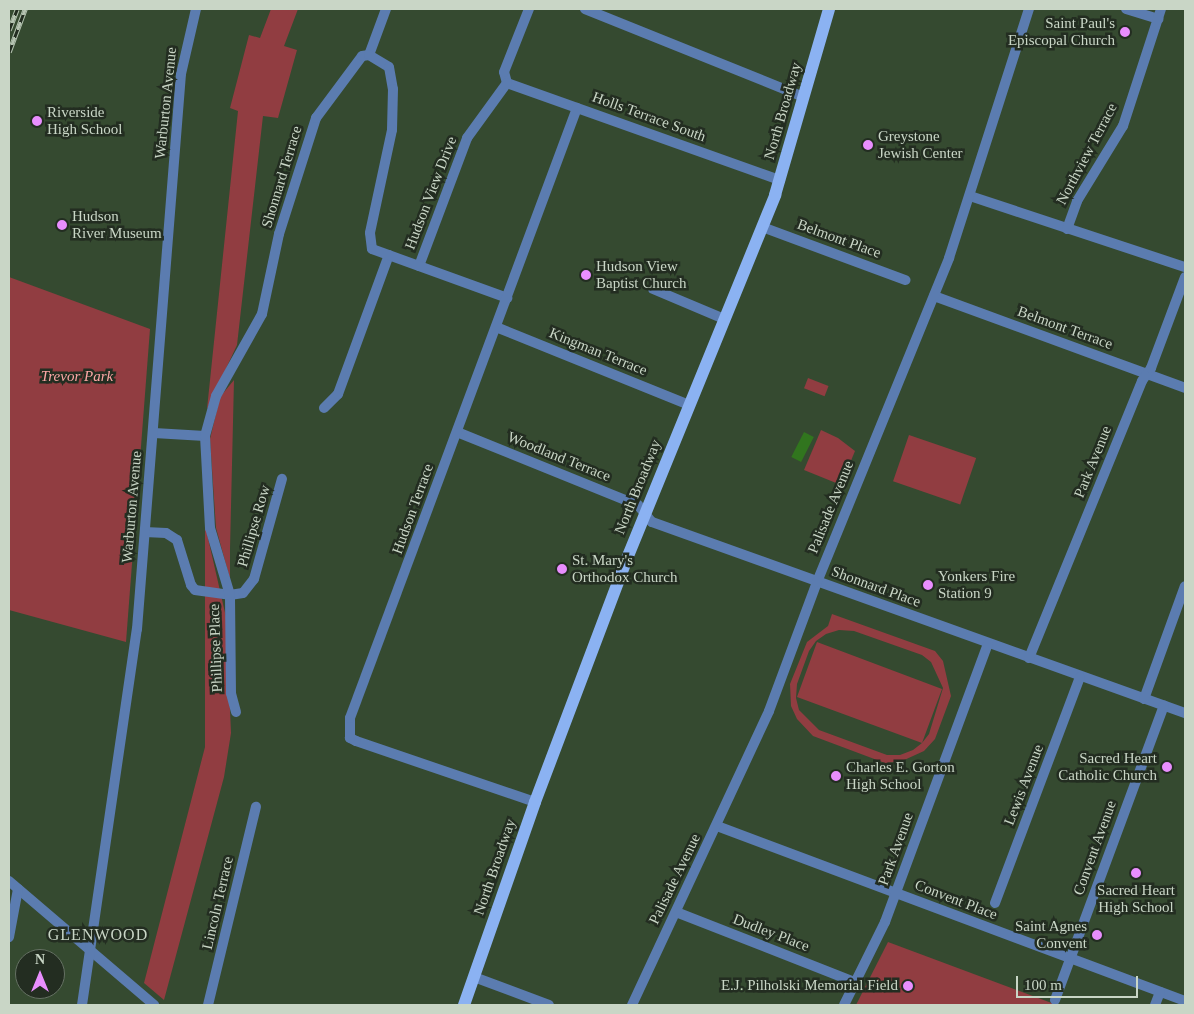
<!DOCTYPE html>
<style>
body{margin:0}
#map{position:relative;width:1194px;height:1014px;overflow:hidden;background:#354a30;font-family:"Times New Roman",serif}
div>[style]{position:absolute}
[style*='--x']{left:calc(var(--x)*1px);top:calc(var(--y)*1px);width:calc(var(--w)*1px);rotate:calc(var(--a)*1deg)}
.green>*{inset:0;background:#913d41;transform-origin:0 0}
.water>*{inset:0;background:#31751e;transform-origin:0 0}
.minor>*{height:10px;margin:-5px;padding:0 5px;transform-origin:5px;border-radius:5px;background:#5b7cb0}
.major>*{height:12px;margin:-6px;padding:0 6px;transform-origin:6px;border-radius:6px;background:#8bb2f2}
.rail>*{height:4.5px;margin-top:-2.25px;transform-origin:0;background:repeating-linear-gradient(90deg,#232d21 0 8px,#b5c3b1 0 16px);box-sizing:border-box;border-block:1px solid #b5c3b1}
.dots>*{width:14px;height:14px;translate:-50% -50%;box-sizing:border-box;border:2px solid #232d21;border-radius:50%}
span{translate:-50% -50%;white-space:nowrap;text-align:center;line-height:1.15;-webkit-text-stroke:5px #232d21;paint-order:stroke}
.poi-label{font-size:15px;color:#c9d6c6}
.right{translate:-100% -50%;text-align:right}
.left{translate:0 -50%;text-align:left}
.street-label{font-size:15px;color:#c9d6c6}
.park-label{font-size:15px;color:#fca7a6;font-style:italic}
.neighbourhood-label{font-size:16px;color:#c9d6c6;letter-spacing:1px}
.frame{position:absolute;inset:0;border:10px solid #c9d6c6;pointer-events:none}
.north{position:absolute;left:15px;top:949px;width:50px;height:50px;box-sizing:border-box;background:#232d21;border:1px solid #657163;border-radius:50%;rotate:0deg;font-size:14px;font-weight:700;line-height:20px;text-align:center;color:#c9d6c6}
.north::after{content:'';display:block;margin:auto;width:18px;height:22px;background:#e98efe;clip-path:polygon(50% 0,100% 100%,50% 72%,0 100%)}
.scale{position:absolute;left:1016px;top:976px;width:122px;height:22px;box-sizing:border-box;border:2px solid #c9d6c6;border-top:0;padding-left:6px;font-size:15px;line-height:18px;white-space:nowrap;color:#c9d6c6;-webkit-text-stroke:4px #232d21;paint-order:stroke}
</style>
<div id="map">
<div class="green">
<i style="clip-path:polygon(271px 9px,298px 9px,284px 46px,297px 50px,278px 118px,263px 116px,237px 345px,207px 409px,238px 111px,230px 108px,249px 35px,260px 38px)"></i>
<i style="clip-path:polygon(9px 277px,150px 329px,126px 642px,9px 610px)"></i>
<i style="left:808px;top:378px;width:22px;height:11px;rotate:21deg"></i>
<i style="clip-path:polygon(234px 380px,230px 549px,230px 579px,216px 528px,210px 439px,220px 397px)"></i>
<i style="clip-path:polygon(821px 430px,838px 438px,855px 451px,841px 485px,804px 470px)"></i>
<i style="left:909px;top:435px;width:71px;height:49px;rotate:19deg"></i>
<i style="clip-path:polygon(205px 525px,226px 617px,231px 733px,224px 777px,164px 1000px,144px 983px,205px 747px)"></i>
<i style="clip-path:polygon(evenodd,832px 614px,935px 651px,943px 661px,951px 696px,935px 739px,924px 751px,902px 761px,885px 763px,813px 736px,797px 719px,791px 706px,790px 684px,807px 642px,828px 626px,832px 614px,839px 630px,854px 631px,922px 655px,931px 662px,943px 688px,929px 734px,922px 743px,942px 689px,817px 642px,797px 697px,922px 743px,913px 750px,900px 755px,887px 755px,819px 730px,799px 710px,796px 698px,797px 684px,809px 651px,816px 641px,826px 634px,839px 630px)"></i>
<i style="clip-path:polygon(888px 942px,1057px 1005px,856px 1005px)"></i>
</div>
<div class="water">
<i style="left:804px;top:432px;width:11px;height:28px;rotate:27deg"></i>
</div>
<div class="minor">
<i style="--x:585;--y:9;--w:236;--a:21.9"></i>
<i style="--x:1126;--y:9;--w:34;--a:17"></i>
<i style="--x:369;--y:55;--w:49;--a:-69.7"></i>
<i style="--x:507;--y:83;--w:290;--a:19.6"></i>
<i style="--x:507;--y:83;--w:11;--a:-105"></i>
<i style="--x:504;--y:72;--w:68;--a:-68.4"></i>
<i style="--x:970;--y:196;--w:226;--a:18.3"></i>
<i style="--x:762;--y:227;--w:153;--a:20.3"></i>
<i style="--x:1067;--y:229;--w:30;--a:-70"></i>
<i style="--x:1077;--y:201;--w:88;--a:-58.5"></i>
<i style="--x:1123;--y:126;--w:123;--a:-72"></i>
<i style="--x:419;--y:266;--w:137;--a:-69.4"></i>
<i style="--x:467;--y:138;--w:68;--a:-54"></i>
<i style="--x:653;--y:289;--w:77;--a:22.9"></i>
<i style="--x:934;--y:296;--w:267;--a:20.1"></i>
<i style="--x:496;--y:327;--w:208;--a:22"></i>
<i style="--x:324;--y:408;--w:20;--a:-45"></i>
<i style="--x:338;--y:394;--w:148;--a:-69.9"></i>
<i style="--x:457;--y:432;--w:195;--a:22"></i>
<i style="--x:638;--y:505;--w:22;--a:51"></i>
<i style="--x:652;--y:522;--w:566;--a:19.72"></i>
<i style="--x:154;--y:433;--w:51;--a:3.4"></i>
<i style="--x:145;--y:532;--w:21;--a:3"></i>
<i style="--x:166;--y:533;--w:13;--a:32"></i>
<i style="--x:177;--y:540;--w:47;--a:72.7"></i>
<i style="--x:191;--y:585;--w:6;--a:51"></i>
<i style="--x:195;--y:590;--w:35;--a:8"></i>
<i style="--x:230;--y:595;--w:13;--a:-9"></i>
<i style="--x:243;--y:593;--w:18;--a:-52"></i>
<i style="--x:254;--y:579;--w:104;--a:-74.4"></i>
<i style="--x:1029;--y:658;--w:299;--a:-67.8"></i>
<i style="--x:1142;--y:381;--w:16;--a:-55"></i>
<i style="--x:1151;--y:368;--w:97;--a:-69.5"></i>
<i style="--x:1144;--y:699;--w:120;--a:-70.1"></i>
<i style="--x:236;--y:712;--w:20;--a:-105"></i>
<i style="--x:231;--y:693;--w:98;--a:-90.6"></i>
<i style="--x:230;--y:595;--w:70;--a:-106.6"></i>
<i style="--x:210;--y:528;--w:92;--a:-93.1"></i>
<i style="--x:205;--y:436;--w:41;--a:-74.6"></i>
<i style="--x:216;--y:396;--w:94;--a:-60.7"></i>
<i style="--x:262;--y:314;--w:82;--a:-78"></i>
<i style="--x:279;--y:234;--w:122;--a:-72.3"></i>
<i style="--x:316;--y:118;--w:77;--a:-53.4"></i>
<i style="--x:362;--y:56;--w:7;--a:-8"></i>
<i style="--x:369;--y:55;--w:23;--a:31"></i>
<i style="--x:389;--y:67;--w:22;--a:80"></i>
<i style="--x:393;--y:89;--w:41;--a:91.4"></i>
<i style="--x:392;--y:130;--w:105;--a:102.1"></i>
<i style="--x:370;--y:233;--w:16;--a:83"></i>
<i style="--x:372;--y:249;--w:144;--a:19.9"></i>
<i style="--x:535;--y:802;--w:189;--a:-161.2"></i>
<i style="--x:356;--y:741;--w:7;--a:-153"></i>
<i style="--x:350;--y:738;--w:20;--a:-90"></i>
<i style="--x:350;--y:718;--w:651;--a:-69.59"></i>
<i style="--x:717;--y:826;--w:500;--a:20.5"></i>
<i style="--x:9;--y:881;--w:191;--a:40.5"></i>
<i style="--x:995;--y:903;--w:241;--a:-69.4"></i>
<i style="--x:676;--y:912;--w:192;--a:21.4"></i>
<i style="--x:9;--y:937;--w:49;--a:-79.4"></i>
<i style="--x:474;--y:977;--w:80;--a:20.5"></i>
<i style="--x:1055;--y:1000;--w:314;--a:-69.7"></i>
<i style="--x:82;--y:1005;--w:380;--a:-81.7"></i>
<i style="--x:137;--y:629;--w:557;--a:-85.47"></i>
<i style="--x:181;--y:74;--w:67;--a:-77"></i>
<i style="--x:208;--y:1005;--w:204;--a:-76.4"></i>
<i style="--x:632;--y:1005;--w:324;--a:-65"></i>
<i style="--x:769;--y:711;--w:138;--a:-69.6"></i>
<i style="--x:817;--y:582;--w:350;--a:-67.8"></i>
<i style="--x:949;--y:258;--w:262;--a:-72.2"></i>
<i style="--x:844;--y:1005;--w:93;--a:-63.7"></i>
<i style="--x:885;--y:922;--w:296;--a:-69.7"></i>
<i style="--x:1155;--y:1005;--w:14;--a:-69"></i>
</div>
<div class="major">
<i style="--x:464;--y:1005;--w:215;--a:-70.7"></i>
<i style="--x:535;--y:802;--w:263;--a:-69.3"></i>
<i style="--x:628;--y:556;--w:390;--a:-67.8"></i>
<i style="--x:775;--y:195;--w:194;--a:-73.8"></i>
</div>
<div class="rail">
<i style="--x:9;--y:30;--w:22;--a:-69"></i>
<i style="--x:9;--y:52;--w:46;--a:-69.6"></i>
</div>
<div class="dots">
<i style="left:1125px;top:32px;background:#e98efe"></i>
<i style="left:37px;top:121px;background:#e98efe"></i>
<i style="left:868px;top:145px;background:#e98efe"></i>
<i style="left:62px;top:225px;background:#e98efe"></i>
<i style="left:586px;top:275px;background:#e98efe"></i>
<i style="left:562px;top:569px;background:#e98efe"></i>
<i style="left:928px;top:585px;background:#e98efe"></i>
<i style="left:1167px;top:767px;background:#e98efe"></i>
<i style="left:836px;top:776px;background:#e98efe"></i>
<i style="left:1136px;top:873px;background:#e98efe"></i>
<i style="left:1097px;top:935px;background:#e98efe"></i>
<i style="left:908px;top:986px;background:#e98efe"></i>
</div>
<div class="poi-label">
<span class="right" style="left:1115px;top:32px">Saint Paul's<br>Episcopal Church</span>
<span class="left" style="left:47px;top:121px">Riverside<br>High School</span>
<span class="left" style="left:878px;top:145px">Greystone<br>Jewish Center</span>
<span class="left" style="left:72px;top:225px">Hudson<br>River Museum</span>
<span class="left" style="left:596px;top:275px">Hudson View<br>Baptist Church</span>
<span class="left" style="left:572px;top:569px">St. Mary's<br>Orthodox Church</span>
<span class="left" style="left:938px;top:585px">Yonkers Fire<br>Station 9</span>
<span class="right" style="left:1157px;top:767px">Sacred Heart<br>Catholic Church</span>
<span class="left" style="left:846px;top:776px">Charles E. Gorton<br>High School</span>
<span style="left:1136px;top:899px">Sacred Heart<br>High School</span>
<span class="right" style="left:1087px;top:935px">Saint Agnes<br>Convent</span>
<span class="right" style="left:898px;top:986px">E.J. Pilholski Memorial Field</span>
</div>
<div class="street-label">
<span style="left:166px;top:103px;rotate:-84deg">Warburton Avenue</span>
<span style="left:783px;top:111px;rotate:-74deg">North Broadway</span>
<span style="left:649px;top:117px;rotate:20deg">Holls Terrace South</span>
<span style="left:1087px;top:154px;rotate:-62deg">Northview Terrace</span>
<span style="left:282px;top:177px;rotate:-73deg">Shonnard Terrace</span>
<span style="left:431px;top:193px;rotate:-69deg">Hudson View Drive</span>
<span style="left:839px;top:239px;rotate:20deg">Belmont Place</span>
<span style="left:1065px;top:328px;rotate:20deg">Belmont Terrace</span>
<span style="left:598px;top:352px;rotate:22deg">Kingman Terrace</span>
<span style="left:559px;top:457px;rotate:22deg">Woodland Terrace</span>
<span style="left:1093px;top:462px;rotate:-68deg">Park Avenue</span>
<span style="left:638px;top:487px;rotate:-68deg">North Broadway</span>
<span style="left:132px;top:507px;rotate:-85deg">Warburton Avenue</span>
<span style="left:831px;top:507px;rotate:-68deg">Palisade Avenue</span>
<span style="left:413px;top:509px;rotate:-70deg">Hudson Terrace</span>
<span style="left:254px;top:526px;rotate:-74deg">Phillipse Row</span>
<span style="left:876px;top:587px;rotate:20deg">Shonnard Place</span>
<span style="left:216px;top:648px;rotate:-92deg">Phillipse Place</span>
<span style="left:1024px;top:785px;rotate:-69deg">Lewis Avenue</span>
<span style="left:1095px;top:848px;rotate:-70deg">Convent Avenue</span>
<span style="left:896px;top:849px;rotate:-70deg">Park Avenue</span>
<span style="left:495px;top:867px;rotate:-71deg">North Broadway</span>
<span style="left:675px;top:879px;rotate:-64deg">Palisade Avenue</span>
<span style="left:956px;top:900px;rotate:21deg">Convent Place</span>
<span style="left:218px;top:903px;rotate:-77deg">Lincoln Terrace</span>
<span style="left:771px;top:933px;rotate:21deg">Dudley Place</span>
</div>
<div class="park-label">
<span style="left:77px;top:377px">Trevor Park</span>
</div>
<div class="neighbourhood-label">
<span style="left:98px;top:935px">GLENWOOD</span>
</div>
<div class="frame"></div>
<div class="north">N</div>
<div class="scale">100 m</div>
</div>
